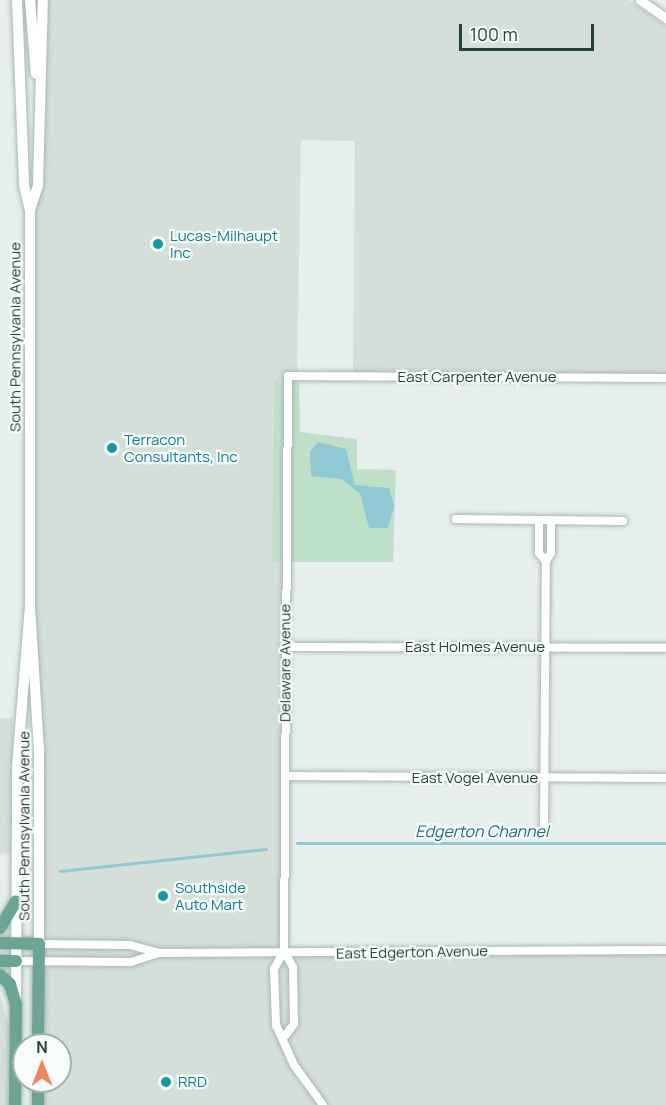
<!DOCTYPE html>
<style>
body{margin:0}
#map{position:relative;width:666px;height:1105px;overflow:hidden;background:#e6efeb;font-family:Manrope,sans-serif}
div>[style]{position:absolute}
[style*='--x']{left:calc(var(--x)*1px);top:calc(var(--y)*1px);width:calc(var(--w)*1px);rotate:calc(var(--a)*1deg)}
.built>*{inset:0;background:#d4dfda}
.green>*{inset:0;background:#bfe0c8}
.water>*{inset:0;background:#8ec9d4}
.stream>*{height:3px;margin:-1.5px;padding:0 1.5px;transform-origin:1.5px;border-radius:1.5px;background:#8ec9d4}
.roads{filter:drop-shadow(0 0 2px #a8b8b2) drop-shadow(0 0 2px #a8b8b2)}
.minor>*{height:8px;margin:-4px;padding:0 4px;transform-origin:4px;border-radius:4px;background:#fff}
.tertiary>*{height:9px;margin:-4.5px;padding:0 4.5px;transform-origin:4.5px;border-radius:4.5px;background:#fff}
.secondary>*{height:10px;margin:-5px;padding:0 5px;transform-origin:5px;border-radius:5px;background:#fff}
.primary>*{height:12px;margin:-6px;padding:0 6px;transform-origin:6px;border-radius:6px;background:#6aa596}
.dots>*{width:16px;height:16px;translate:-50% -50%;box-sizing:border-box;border:3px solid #f7fbf9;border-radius:50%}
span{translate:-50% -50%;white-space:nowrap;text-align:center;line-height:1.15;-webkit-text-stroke:4.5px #f7fbf9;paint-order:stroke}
.culture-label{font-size:15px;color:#0d838f}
.left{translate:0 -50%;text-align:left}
.street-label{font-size:15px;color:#24423a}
.water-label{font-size:16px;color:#1c6f80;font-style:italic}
.north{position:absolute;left:12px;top:1033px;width:60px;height:60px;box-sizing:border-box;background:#f7fbf9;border:2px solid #a3b1ad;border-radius:50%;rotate:0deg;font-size:16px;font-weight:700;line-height:24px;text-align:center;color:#24423a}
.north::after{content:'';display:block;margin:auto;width:21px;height:27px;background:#f4845f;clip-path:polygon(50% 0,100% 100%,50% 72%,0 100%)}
.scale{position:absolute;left:459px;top:24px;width:135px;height:27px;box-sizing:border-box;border:3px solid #24423a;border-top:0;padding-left:8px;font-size:18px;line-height:21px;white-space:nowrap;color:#24423a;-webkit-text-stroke:4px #f7fbf9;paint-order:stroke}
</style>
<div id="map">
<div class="built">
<i style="clip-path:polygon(48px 0,629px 0,666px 26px,666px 378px,353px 376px,355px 141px,301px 140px,297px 383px,285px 562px,284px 951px,666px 950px,666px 1105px,38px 1105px,38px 1081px,60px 1081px,60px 1045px,38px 1045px,30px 210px,40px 135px,45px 134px)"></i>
<i style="clip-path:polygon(0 718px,13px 718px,11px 854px,0 853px)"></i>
<i style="clip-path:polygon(0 996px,9px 1026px,9px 1105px,0 1105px)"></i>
</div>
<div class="green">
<i style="clip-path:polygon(274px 379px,284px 386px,299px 382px,300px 432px,357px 439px,357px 469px,396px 470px,393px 562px,272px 562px)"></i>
</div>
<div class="water">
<i style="clip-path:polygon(318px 442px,346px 449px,355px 485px,389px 488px,394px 506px,388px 528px,369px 528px,360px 494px,342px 479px,311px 476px,310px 452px)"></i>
</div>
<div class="stream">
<i style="--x:297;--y:843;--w:369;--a:0"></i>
<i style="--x:60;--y:871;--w:207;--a:-6.1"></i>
</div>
<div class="roads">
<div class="minor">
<i style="--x:456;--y:519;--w:167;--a:0.7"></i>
<i style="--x:539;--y:520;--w:33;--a:90"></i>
<i style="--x:539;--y:553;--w:11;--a:49"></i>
<i style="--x:284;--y:647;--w:382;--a:0.1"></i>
<i style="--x:285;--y:776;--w:381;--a:0.3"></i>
<i style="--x:544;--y:827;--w:266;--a:-89.6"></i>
<i style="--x:546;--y:561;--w:9;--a:-58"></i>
<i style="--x:551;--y:553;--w:33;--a:-90"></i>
<i style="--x:39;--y:944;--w:91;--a:0.6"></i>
<i style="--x:130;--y:945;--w:30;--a:15"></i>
<i style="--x:159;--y:953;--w:507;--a:-0.34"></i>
<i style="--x:284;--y:951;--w:18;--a:61"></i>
<i style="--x:293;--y:967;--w:57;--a:89"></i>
<i style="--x:294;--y:1024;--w:15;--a:127"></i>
<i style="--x:16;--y:961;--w:115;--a:0.5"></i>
<i style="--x:131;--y:962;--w:29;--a:-18"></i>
<i style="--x:323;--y:1105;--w:49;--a:-125.9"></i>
<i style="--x:294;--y:1065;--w:44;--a:-114.2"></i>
<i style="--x:276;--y:1025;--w:56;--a:-92"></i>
<i style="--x:274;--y:969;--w:21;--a:-61"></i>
<i style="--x:284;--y:951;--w:575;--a:-89.6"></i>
<i style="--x:288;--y:376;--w:378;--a:0.3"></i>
</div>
<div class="tertiary">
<i style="--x:640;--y:0;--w:32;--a:35"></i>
</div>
<div class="secondary">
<i style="--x:17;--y:0;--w:185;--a:87.8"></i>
<i style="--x:24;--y:185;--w:26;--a:77"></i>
<i style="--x:30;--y:210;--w:397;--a:90"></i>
<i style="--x:30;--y:607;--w:145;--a:86.4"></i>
<i style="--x:39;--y:752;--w:192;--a:90"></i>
<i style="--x:30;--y:0;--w:74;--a:85.4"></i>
<i style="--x:30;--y:210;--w:26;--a:-72"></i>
<i style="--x:38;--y:185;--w:185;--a:-88.5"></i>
<i style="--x:16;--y:996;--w:229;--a:-89.7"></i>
<i style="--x:17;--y:767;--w:161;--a:-85.4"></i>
</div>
<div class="primary">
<i style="--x:0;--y:928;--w:31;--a:-59"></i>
<i style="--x:0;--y:943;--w:39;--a:1"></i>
<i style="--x:39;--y:944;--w:101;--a:90.6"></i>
<i style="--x:0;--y:961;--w:16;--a:0"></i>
<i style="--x:0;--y:975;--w:13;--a:42"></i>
<i style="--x:10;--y:984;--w:22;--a:74"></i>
<i style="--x:16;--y:1005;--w:100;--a:90.6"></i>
<i style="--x:38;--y:1105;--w:24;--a:-90"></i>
</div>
</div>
<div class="dots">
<i style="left:158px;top:244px;background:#0f9aa8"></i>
<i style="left:112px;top:448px;background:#0f9aa8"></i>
<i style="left:163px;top:896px;background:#0f9aa8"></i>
<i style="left:166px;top:1082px;background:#0f9aa8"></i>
</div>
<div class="culture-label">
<span class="left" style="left:170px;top:244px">Lucas-Milhaupt<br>Inc</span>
<span class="left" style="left:124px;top:448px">Terracon<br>Consultants, Inc</span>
<span class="left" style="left:175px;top:896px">Southside<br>Auto Mart</span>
<span class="left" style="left:178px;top:1082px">RRD</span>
</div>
<div class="street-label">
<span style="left:15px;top:337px;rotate:-90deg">South Pennsylvania Avenue</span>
<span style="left:477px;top:377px">East Carpenter Avenue</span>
<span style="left:475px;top:647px">East Holmes Avenue</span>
<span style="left:285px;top:663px;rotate:-90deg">Delaware Avenue</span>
<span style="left:475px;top:778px">East Vogel Avenue</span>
<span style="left:24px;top:826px;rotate:-90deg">South Pennsylvania Avenue</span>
<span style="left:412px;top:952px;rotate:-1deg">East Edgerton Avenue</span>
</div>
<div class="water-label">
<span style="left:482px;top:831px">Edgerton Channel</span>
</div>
<div class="north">N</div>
<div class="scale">100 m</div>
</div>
